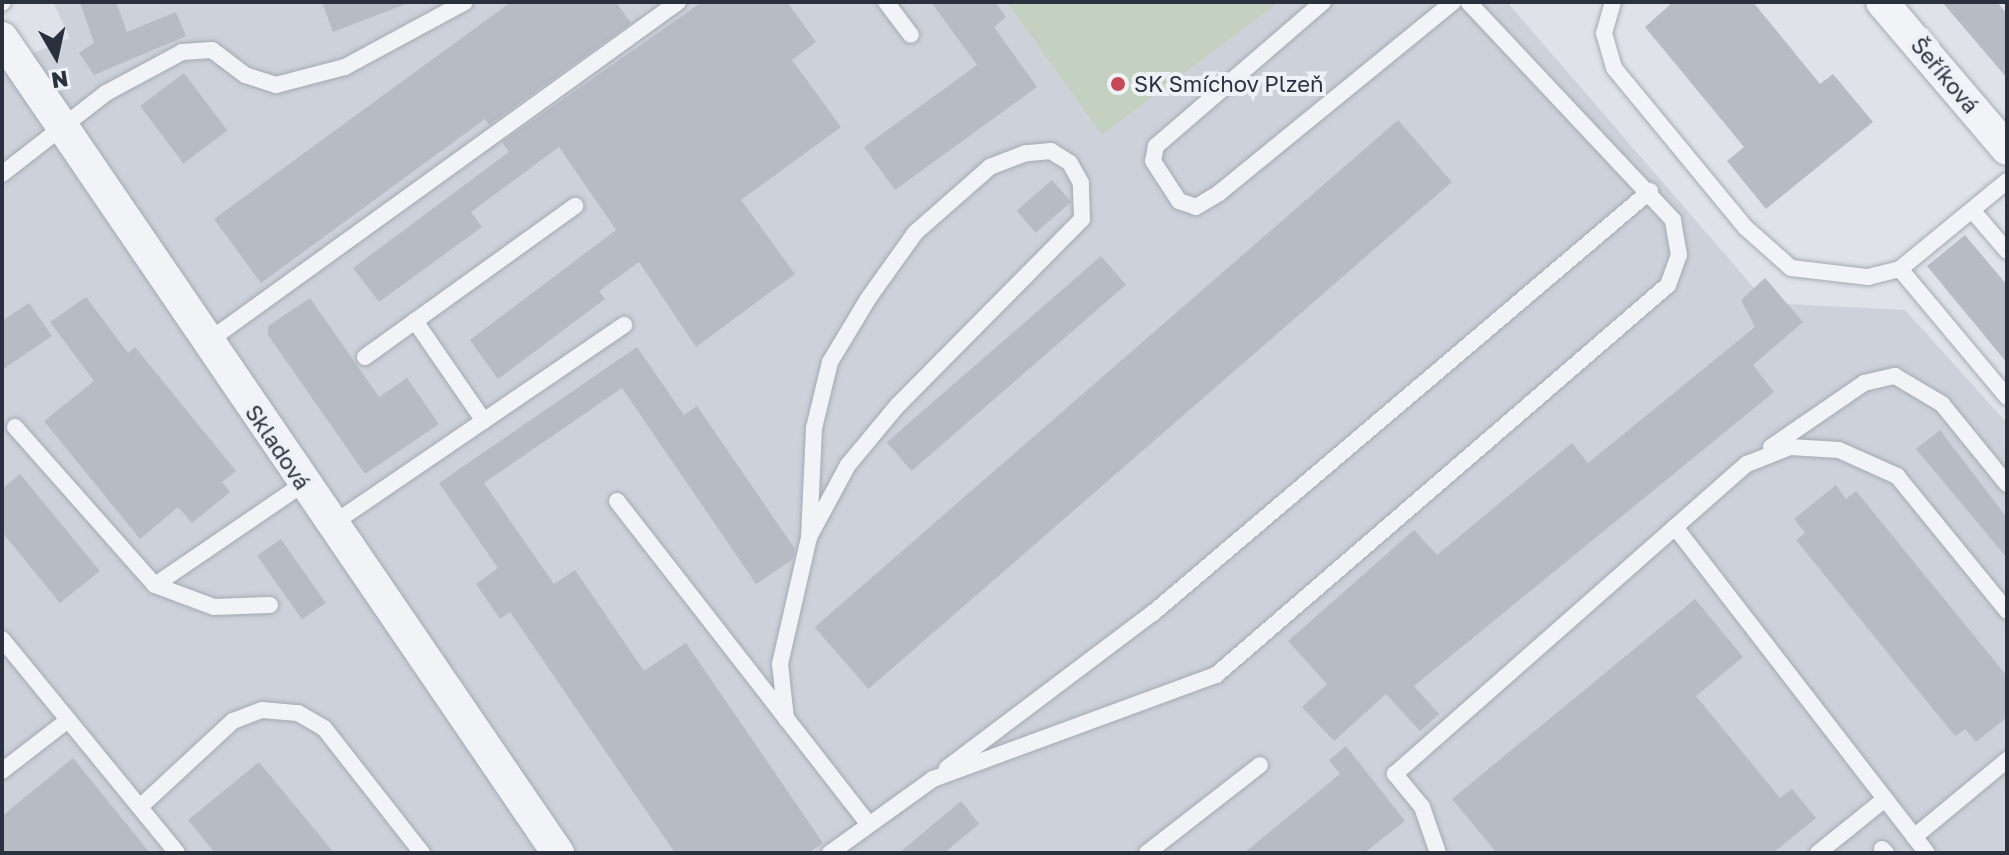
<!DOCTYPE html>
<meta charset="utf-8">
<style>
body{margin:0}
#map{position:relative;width:2009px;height:855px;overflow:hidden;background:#dfe2e8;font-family:"Golos Text",sans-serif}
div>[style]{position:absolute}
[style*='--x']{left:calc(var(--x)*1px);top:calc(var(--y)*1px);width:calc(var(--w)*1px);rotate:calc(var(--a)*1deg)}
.built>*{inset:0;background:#cdd1d9}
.green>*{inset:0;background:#c4d1c1}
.building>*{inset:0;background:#b7bbc4;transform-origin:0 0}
.roads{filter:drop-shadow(0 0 2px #a5a9b2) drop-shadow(0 0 2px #a5a9b2)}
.service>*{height:16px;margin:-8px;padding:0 8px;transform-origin:8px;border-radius:8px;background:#f2f3f6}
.minor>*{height:32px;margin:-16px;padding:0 16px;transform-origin:16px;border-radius:16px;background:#f2f3f6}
.dots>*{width:22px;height:22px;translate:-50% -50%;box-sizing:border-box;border:4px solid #eef1f5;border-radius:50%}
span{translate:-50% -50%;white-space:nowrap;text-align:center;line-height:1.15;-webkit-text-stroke:8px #eef1f5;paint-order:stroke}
.street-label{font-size:22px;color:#29303e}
.poi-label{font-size:22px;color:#29303e}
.left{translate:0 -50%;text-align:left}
.frame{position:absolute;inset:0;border:4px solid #29303e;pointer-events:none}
.north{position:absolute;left:16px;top:16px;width:80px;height:80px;-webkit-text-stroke:6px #eef1f5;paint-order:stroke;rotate:171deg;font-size:22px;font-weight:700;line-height:32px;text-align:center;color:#29303e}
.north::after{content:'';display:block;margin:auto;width:28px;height:36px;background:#29303e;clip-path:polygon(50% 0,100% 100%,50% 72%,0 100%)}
</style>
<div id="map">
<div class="built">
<i style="clip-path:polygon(53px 2px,1006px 2px,1102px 135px,1280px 2px,1507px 2px,1754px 288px,1765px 278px,1787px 304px,1905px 310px,2007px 423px,2007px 853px,2px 853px,2px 66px,70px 38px)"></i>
</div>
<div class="green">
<i style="clip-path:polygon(1006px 2px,1280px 2px,1102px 135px)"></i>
</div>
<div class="building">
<i style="clip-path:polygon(80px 2px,116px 2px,127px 32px,176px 12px,186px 36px,94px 75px,79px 53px,94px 43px)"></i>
<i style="clip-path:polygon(322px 2px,406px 2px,406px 4px,333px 32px)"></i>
<i style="clip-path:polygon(511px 2px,616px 2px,631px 23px,489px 125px,485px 119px,261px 283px,214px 219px)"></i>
<i style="clip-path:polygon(702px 2px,787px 2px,816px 42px,792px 60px,841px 127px,741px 200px,795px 274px,696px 347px,639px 262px,599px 291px,605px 299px,498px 379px,470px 340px,616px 230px,559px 147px,471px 212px,482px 227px,379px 302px,353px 268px,509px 152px,502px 142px)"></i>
<i style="clip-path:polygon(931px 2px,995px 2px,1006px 17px,994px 27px,1037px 87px,895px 190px,864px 147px,977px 65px)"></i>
<i style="clip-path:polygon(1673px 2px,1753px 2px,1820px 84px,1833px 74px,1873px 122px,1766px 209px,1727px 161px,1744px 147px,1645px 27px)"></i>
<i style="clip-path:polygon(1942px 2px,1997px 2px,2007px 14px,2007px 78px)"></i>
<i style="left:184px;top:73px;width:72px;height:55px;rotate:53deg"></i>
<i style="left:1398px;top:120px;width:82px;height:773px;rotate:49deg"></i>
<i style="left:1052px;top:180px;width:29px;height:47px;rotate:49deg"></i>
<i style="clip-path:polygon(1965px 235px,2007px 285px,2007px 363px,1927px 266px)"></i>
<i style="left:1101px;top:256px;width:38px;height:284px;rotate:49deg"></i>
<i style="clip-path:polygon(1765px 278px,1803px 322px,1753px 365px,1774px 392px,1414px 686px,1439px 714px,1420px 731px,1386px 694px,1334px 741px,1302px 707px,1327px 684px,1288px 641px,1414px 530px,1437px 555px,1572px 443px,1588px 463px,1755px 327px,1741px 300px)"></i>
<i style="clip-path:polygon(86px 297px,128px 353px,135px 347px,236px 471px,222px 482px,230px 492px,192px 523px,178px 507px,140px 539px,44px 421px,94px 381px,50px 322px)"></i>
<i style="clip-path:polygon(310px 298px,379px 397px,407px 378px,439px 424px,365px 474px,268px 335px,268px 326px)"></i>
<i style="clip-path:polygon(29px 303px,52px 336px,2px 370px,2px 321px)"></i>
<i style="clip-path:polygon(637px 347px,684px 415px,697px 406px,795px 549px,793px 559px,756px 584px,622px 388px,484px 483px,554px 584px,575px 570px,644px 671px,686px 643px,823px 843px,808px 853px,675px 853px,510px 612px,500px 619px,476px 584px,498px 568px,439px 483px)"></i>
<i style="clip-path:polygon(1940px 430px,2007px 518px,2007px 558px,1916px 449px)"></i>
<i style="clip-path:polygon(20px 474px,100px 571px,60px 603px,2px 532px,2px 489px)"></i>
<i style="clip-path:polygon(1836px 485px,1846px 499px,1856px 491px,2007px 676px,2007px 717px,1976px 742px,1965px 729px,1955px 736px,1796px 540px,1805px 533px,1794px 519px)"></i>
<i style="left:281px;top:539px;width:78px;height:29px;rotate:55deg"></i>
<i style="clip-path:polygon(1695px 599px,1743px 657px,1696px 696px,1780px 798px,1792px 789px,1816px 818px,1773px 853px,1497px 853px,1452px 799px)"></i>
<i style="clip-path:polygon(1346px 746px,1405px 821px,1364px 853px,1244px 853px,1340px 774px,1329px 760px)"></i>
<i style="clip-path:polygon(73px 758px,150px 853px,2px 853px,2px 816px)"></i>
<i style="clip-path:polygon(259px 762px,334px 853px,215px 853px,188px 820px)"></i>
<i style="clip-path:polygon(961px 801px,979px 824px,944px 853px,899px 853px)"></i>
</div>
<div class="roads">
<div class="service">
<i style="--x:886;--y:2;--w:41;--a:52.9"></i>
<i style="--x:1323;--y:2;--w:221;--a:139.2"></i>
<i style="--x:1156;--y:146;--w:15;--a:101"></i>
<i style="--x:1153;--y:161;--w:48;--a:57"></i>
<i style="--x:1179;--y:201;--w:18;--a:19"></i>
<i style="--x:1196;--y:207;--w:27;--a:-31"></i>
<i style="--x:1219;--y:193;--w:302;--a:-39.2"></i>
<i style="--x:1613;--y:2;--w:32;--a:106"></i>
<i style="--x:1604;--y:33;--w:36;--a:74"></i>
<i style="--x:1614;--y:68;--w:207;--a:50.5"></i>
<i style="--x:1746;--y:228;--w:60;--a:41.6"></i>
<i style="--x:1791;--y:268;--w:78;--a:6.7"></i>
<i style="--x:1868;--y:277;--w:33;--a:-14"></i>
<i style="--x:2;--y:3;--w:1;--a:-45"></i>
<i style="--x:2;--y:174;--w:132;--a:-37.9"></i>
<i style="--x:106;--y:93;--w:86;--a:-28.3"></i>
<i style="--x:182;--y:52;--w:30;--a:-4"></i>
<i style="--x:212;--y:50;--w:41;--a:37.1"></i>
<i style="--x:245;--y:75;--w:33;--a:18"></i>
<i style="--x:276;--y:85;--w:71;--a:-14.6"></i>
<i style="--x:345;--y:67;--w:136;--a:-28.4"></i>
<i style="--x:2007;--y:181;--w:139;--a:140.6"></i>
<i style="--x:1900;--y:269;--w:167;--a:50.1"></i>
<i style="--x:1972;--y:210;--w:54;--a:49.5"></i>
<i style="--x:415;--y:321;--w:121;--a:55.4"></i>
<i style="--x:207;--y:342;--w:581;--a:-35.82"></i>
<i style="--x:365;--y:357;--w:259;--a:-35.7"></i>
<i style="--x:15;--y:427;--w:211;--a:48.5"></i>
<i style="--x:155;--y:585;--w:63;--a:20.4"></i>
<i style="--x:214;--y:607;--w:56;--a:-2"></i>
<i style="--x:1771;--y:447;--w:113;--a:-34.5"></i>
<i style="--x:1864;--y:383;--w:32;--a:-13"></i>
<i style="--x:1895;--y:376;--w:55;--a:30.8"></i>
<i style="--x:1942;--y:404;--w:103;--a:50.9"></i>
<i style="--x:617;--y:501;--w:410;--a:52.1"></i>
<i style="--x:331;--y:525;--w:355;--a:-34.3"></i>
<i style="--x:1675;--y:527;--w:412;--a:52.3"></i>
<i style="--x:155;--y:585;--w:179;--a:-34.3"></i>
<i style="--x:2;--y:639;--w:276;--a:50.7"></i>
<i style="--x:786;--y:719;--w:55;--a:-96.2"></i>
<i style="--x:780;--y:664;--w:130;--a:-77.1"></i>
<i style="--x:809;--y:537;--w:82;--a:-61.6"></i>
<i style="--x:848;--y:465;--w:77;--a:-50.3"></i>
<i style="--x:897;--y:406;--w:263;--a:-45.3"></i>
<i style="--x:1082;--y:219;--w:36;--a:-92"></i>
<i style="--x:1081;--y:183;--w:23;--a:-119"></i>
<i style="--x:1070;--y:163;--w:22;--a:-148"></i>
<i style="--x:1051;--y:151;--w:25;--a:175"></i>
<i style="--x:1026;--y:153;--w:39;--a:159"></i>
<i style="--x:990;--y:167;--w:100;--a:138.7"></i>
<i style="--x:915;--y:233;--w:81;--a:125.5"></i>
<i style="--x:868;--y:299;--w:74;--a:121.1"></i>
<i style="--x:830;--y:362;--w:68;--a:103.6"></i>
<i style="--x:814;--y:428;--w:109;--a:92.6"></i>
<i style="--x:947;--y:768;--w:258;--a:-37"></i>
<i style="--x:1153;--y:613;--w:652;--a:-40.33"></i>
<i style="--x:2;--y:771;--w:83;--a:-37.7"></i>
<i style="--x:140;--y:807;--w:127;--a:-42.8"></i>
<i style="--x:233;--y:721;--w:31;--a:-21"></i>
<i style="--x:262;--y:710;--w:36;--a:5"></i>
<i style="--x:298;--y:713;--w:30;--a:30"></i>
<i style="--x:324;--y:728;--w:159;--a:51.9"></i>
<i style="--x:1914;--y:837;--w:121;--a:-39.6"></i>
<i style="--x:1882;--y:849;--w:6;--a:45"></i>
<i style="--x:830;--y:853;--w:127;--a:-35.7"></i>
<i style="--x:933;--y:779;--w:302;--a:-20.2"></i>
<i style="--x:1216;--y:675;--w:597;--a:-40.79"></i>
<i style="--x:1668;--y:285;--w:32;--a:-70"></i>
<i style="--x:1679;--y:255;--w:36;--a:-100"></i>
<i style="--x:1673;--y:220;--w:299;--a:-133.2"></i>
<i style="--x:1147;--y:853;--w:143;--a:-37.9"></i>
<i style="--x:1438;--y:853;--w:49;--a:-109.2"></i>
<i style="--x:1422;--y:807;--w:43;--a:-129.3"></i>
<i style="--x:1395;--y:774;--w:469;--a:-41.4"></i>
<i style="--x:1747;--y:464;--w:46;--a:-21.6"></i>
<i style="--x:1790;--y:447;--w:49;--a:3.5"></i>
<i style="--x:1839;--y:450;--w:64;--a:24.1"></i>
<i style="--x:1897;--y:476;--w:174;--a:50.8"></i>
<i style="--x:1818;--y:853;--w:86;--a:-38.9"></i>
</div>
<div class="minor">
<i style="--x:1882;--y:2;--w:193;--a:49.6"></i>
<i style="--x:2;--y:38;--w:987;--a:55.7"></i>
</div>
</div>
<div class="dots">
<i style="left:1118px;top:84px;background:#c74957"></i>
</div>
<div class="street-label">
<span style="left:1945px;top:75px;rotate:50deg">Šeříková</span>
<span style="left:278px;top:447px;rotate:56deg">Skladová</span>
</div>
<div class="poi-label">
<span class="left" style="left:1134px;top:84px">SK Smíchov Plzeň</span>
</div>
<div class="frame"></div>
<div class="north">N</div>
</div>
